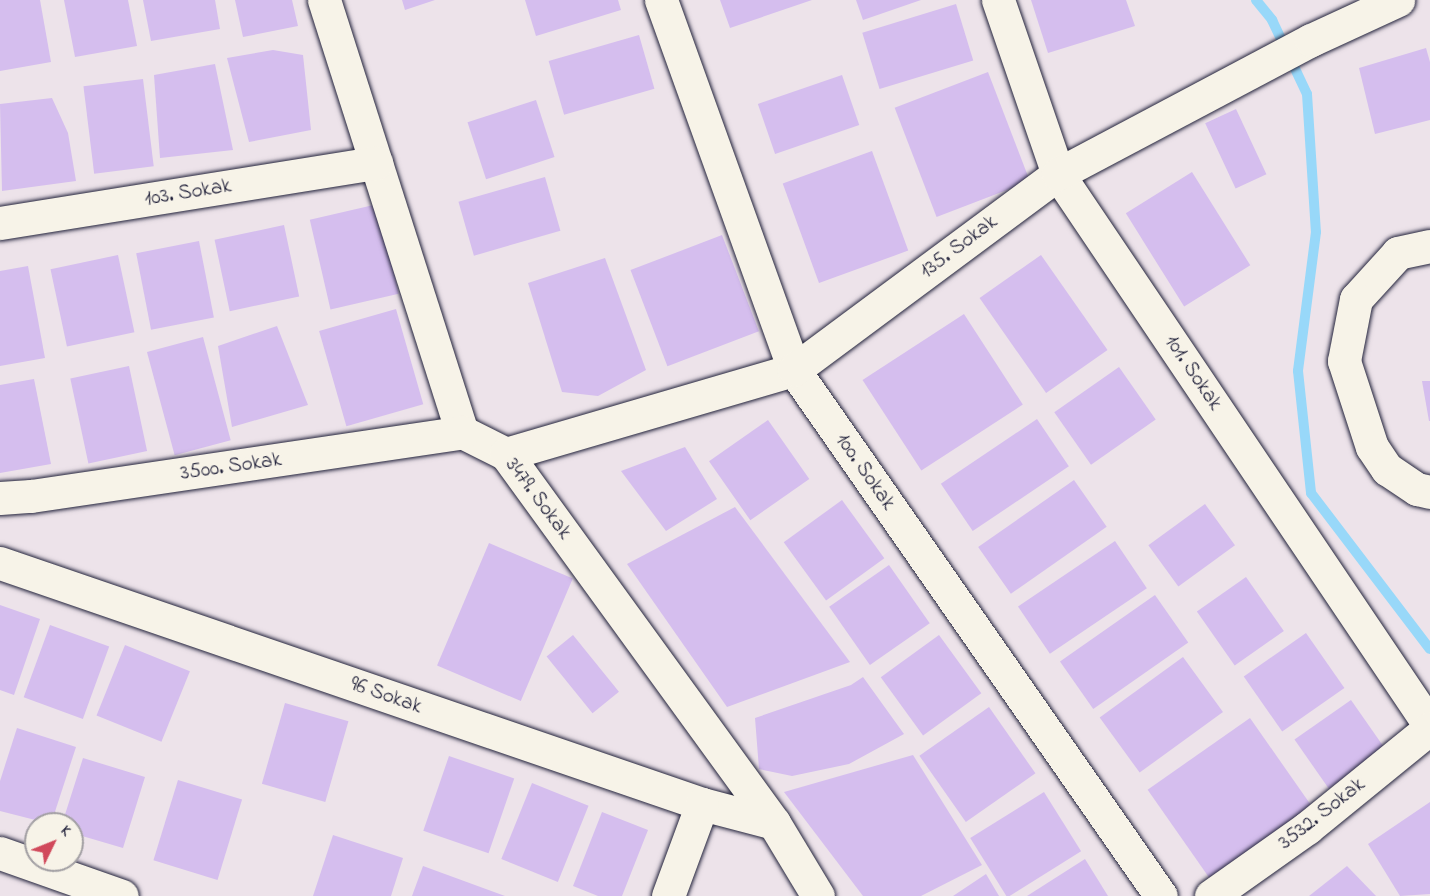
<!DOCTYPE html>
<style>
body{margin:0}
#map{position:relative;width:1430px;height:896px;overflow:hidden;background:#ede3ea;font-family:"Indie Flower",sans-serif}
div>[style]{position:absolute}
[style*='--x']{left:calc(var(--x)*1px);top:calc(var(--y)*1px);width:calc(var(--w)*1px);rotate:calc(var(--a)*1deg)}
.stream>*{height:10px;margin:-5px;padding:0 5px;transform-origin:5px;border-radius:5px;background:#98d8f9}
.building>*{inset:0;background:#d5beee;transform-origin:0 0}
.roads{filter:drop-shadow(0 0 2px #22223b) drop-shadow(0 0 2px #22223b)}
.minor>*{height:33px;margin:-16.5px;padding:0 16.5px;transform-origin:16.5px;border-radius:16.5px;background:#f7f3e8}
span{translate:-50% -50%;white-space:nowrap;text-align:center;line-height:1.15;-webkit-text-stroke:4.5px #f7f3e8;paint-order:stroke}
.street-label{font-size:21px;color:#22223b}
.north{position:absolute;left:24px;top:812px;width:60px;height:60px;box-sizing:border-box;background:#f7f3e8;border:2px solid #a29fa3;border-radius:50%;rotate:47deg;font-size:16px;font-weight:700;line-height:24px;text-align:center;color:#22223b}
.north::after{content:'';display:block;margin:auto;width:21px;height:27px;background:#d1495b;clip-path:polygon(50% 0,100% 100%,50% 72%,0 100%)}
</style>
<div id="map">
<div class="stream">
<i style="--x:1256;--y:0;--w:26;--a:51"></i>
<i style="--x:1272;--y:20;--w:82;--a:64.7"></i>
<i style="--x:1307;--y:94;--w:138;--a:86.3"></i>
<i style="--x:1316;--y:232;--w:140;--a:97.4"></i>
<i style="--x:1298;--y:371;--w:123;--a:83.9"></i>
<i style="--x:1311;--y:493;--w:196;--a:52.7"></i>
</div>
<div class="building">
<i style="clip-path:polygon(0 0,40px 0,51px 62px,0 71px)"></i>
<i style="clip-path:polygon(64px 0,128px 0,137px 46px,75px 57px)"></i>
<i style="clip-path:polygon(143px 0,215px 0,220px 29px,151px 41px)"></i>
<i style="clip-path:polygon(235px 0,292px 0,298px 26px,243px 37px)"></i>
<i style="clip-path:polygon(402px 0,435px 0,405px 10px)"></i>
<i style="clip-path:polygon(525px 0,618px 0,621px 10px,536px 36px)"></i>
<i style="clip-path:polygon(720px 0,812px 0,730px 28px)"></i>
<i style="clip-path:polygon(856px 0,921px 0,863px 20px)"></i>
<i style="clip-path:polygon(1031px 0,1126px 0,1135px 26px,1048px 53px)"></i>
<i style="left:956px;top:4px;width:59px;height:98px;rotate:73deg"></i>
<i style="left:639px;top:35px;width:56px;height:94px;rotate:74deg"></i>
<i style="clip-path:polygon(1426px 48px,1430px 62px,1430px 120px,1375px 134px,1359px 68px)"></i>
<i style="clip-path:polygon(273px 50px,303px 55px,311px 130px,249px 142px,227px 58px)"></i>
<i style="clip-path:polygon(215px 64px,233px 150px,160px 158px,154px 75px)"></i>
<i style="left:988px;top:72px;width:117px;height:100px;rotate:69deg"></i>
<i style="left:842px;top:75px;width:53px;height:89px;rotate:71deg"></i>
<i style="left:143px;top:79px;width:88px;height:60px;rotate:83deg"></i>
<i style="clip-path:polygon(52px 98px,68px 133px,76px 181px,2px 191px,0 104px)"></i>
<i style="left:536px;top:100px;width:60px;height:72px;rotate:72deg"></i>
<i style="left:1236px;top:109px;width:72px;height:34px;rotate:65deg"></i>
<i style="left:872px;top:151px;width:106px;height:95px;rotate:70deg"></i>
<i style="left:1192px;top:172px;width:110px;height:78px;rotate:58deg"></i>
<i style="left:545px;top:177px;width:56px;height:90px;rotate:74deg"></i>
<i style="left:378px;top:204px;width:92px;height:70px;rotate:77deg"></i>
<i style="left:284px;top:225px;width:73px;height:71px;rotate:78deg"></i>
<i style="left:722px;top:235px;width:103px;height:98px;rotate:69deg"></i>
<i style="left:199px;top:241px;width:78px;height:64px;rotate:79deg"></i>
<i style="left:118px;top:255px;width:79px;height:69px;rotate:78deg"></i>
<i style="left:1041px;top:255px;width:116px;height:75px;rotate:55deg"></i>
<i style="clip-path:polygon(605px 258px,646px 370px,598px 396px,562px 392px,528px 283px)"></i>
<i style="clip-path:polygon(28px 266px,45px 358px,0 366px,0 271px)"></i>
<i style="left:396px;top:309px;width:99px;height:80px;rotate:74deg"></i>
<i style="left:964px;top:314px;width:108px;height:121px;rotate:57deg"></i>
<i style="clip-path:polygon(277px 326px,308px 405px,232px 427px,218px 346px)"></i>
<i style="left:203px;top:337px;width:107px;height:58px;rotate:75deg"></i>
<i style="left:129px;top:366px;width:87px;height:60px;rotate:78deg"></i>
<i style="left:1119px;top:367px;width:64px;height:79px;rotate:55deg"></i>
<i style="clip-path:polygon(34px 379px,51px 464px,0 473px,0 385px)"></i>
<i style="clip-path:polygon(1422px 381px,1430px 381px,1430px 421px,1429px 421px)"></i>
<i style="left:1037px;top:419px;width:57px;height:116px;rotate:56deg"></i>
<i style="left:768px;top:420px;width:72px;height:72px;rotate:55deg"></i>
<i style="clip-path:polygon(685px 447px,717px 499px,666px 531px,621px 471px)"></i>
<i style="left:1074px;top:480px;width:57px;height:117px;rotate:55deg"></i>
<i style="left:842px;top:500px;width:72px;height:72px;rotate:54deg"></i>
<i style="left:1205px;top:504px;width:51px;height:70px;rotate:54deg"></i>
<i style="clip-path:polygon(735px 507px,850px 662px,727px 707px,627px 564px)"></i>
<i style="left:1115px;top:541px;width:57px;height:117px;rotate:56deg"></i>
<i style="left:489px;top:543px;width:91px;height:133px;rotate:23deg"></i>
<i style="left:889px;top:565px;width:71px;height:73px;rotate:55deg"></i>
<i style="left:1246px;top:577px;width:66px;height:60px;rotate:55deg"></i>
<i style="left:1155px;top:595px;width:58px;height:116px;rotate:55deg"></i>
<i style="clip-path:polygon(0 605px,40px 619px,14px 695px,0 690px)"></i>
<i style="left:50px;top:625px;width:63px;height:77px;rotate:20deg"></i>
<i style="left:1306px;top:633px;width:67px;height:76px;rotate:55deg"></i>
<i style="left:573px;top:635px;width:73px;height:34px;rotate:51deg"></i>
<i style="left:939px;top:635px;width:72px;height:72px;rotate:54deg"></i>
<i style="left:125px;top:645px;width:70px;height:76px;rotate:22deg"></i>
<i style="left:1183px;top:657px;width:68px;height:103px;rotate:54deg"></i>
<i style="clip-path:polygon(863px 677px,904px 734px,849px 764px,792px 776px,759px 769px,755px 718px,851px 685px)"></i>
<i style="left:1351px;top:700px;width:60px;height:69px;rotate:55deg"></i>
<i style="left:285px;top:703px;width:66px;height:84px;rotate:16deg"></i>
<i style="left:989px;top:707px;width:81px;height:85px;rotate:55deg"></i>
<i style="left:1250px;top:718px;width:108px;height:125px;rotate:55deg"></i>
<i style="clip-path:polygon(17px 728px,76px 747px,51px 824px,0 811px,0 781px)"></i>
<i style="clip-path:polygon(913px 755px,982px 865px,921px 896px,863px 896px,784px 792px)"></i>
<i style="left:449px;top:756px;width:69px;height:79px;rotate:19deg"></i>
<i style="clip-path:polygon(83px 758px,145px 777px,123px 848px,72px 833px,72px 824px,62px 824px)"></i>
<i style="left:178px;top:780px;width:67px;height:84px;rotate:17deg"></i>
<i style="left:532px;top:783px;width:61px;height:82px;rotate:22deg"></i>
<i style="left:1044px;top:792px;width:70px;height:87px;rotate:58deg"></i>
<i style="clip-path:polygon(1430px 802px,1430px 894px,1400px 896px,1368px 844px)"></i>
<i style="clip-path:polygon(602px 812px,648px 830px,622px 896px,598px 896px,573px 886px)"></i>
<i style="clip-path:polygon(333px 835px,403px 858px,391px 896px,313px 896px)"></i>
<i style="clip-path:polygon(1085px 859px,1108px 896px,1027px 896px)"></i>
<i style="clip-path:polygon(423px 866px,505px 896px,412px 896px)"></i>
<i style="clip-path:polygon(1347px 866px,1376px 896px,1309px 896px)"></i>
<i style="clip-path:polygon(986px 874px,999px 896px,953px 896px)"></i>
</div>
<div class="roads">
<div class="minor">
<i style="--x:324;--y:0;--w:454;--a:72.3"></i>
<i style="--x:462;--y:432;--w:49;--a:26.6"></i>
<i style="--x:506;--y:454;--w:456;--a:54"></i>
<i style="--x:774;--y:823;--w:85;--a:58.9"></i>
<i style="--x:661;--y:0;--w:393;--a:70.2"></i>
<i style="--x:794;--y:370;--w:641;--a:55.1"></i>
<i style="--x:998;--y:0;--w:184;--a:71"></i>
<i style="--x:1058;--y:174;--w:666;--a:56.02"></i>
<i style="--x:0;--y:223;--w:381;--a:-9.1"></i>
<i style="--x:1430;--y:246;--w:33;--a:168"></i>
<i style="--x:1398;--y:253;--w:62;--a:132.4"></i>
<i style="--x:1356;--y:299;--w:63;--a:101"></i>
<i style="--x:1344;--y:361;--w:90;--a:72"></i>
<i style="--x:1372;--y:447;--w:27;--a:56"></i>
<i style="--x:1387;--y:469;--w:36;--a:34"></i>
<i style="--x:1417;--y:489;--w:13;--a:13"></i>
<i style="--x:506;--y:454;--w:300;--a:-16.3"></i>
<i style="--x:794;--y:370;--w:329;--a:-36.6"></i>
<i style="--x:1058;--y:174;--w:286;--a:-27.9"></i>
<i style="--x:1311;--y:40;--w:96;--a:-24.7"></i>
<i style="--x:0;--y:498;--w:31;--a:-4"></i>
<i style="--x:31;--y:496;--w:436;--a:-8.4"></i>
<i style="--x:0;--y:563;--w:742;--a:18.95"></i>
<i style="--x:702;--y:804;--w:74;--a:14.8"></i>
<i style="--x:0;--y:853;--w:129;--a:19.4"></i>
<i style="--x:668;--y:896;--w:98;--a:-69.7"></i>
<i style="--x:1211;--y:896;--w:118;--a:-35.3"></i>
<i style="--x:1307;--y:828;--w:159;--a:-39.1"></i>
</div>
</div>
<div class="street-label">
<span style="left:188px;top:193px;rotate:-9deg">103. Sokak</span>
<span style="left:959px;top:247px;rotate:-37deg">135. Sokak</span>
<span style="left:1193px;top:373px;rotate:56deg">101. Sokak</span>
<span style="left:231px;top:467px;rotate:-8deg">3500. Sokak</span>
<span style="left:865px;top:472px;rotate:55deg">100. Sokak</span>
<span style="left:538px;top:499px;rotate:53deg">3479. Sokak</span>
<span style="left:386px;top:696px;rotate:19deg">96 Sokak</span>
<span style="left:1322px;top:814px;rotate:-38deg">3532. Sokak</span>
</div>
<div class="north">K</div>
</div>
